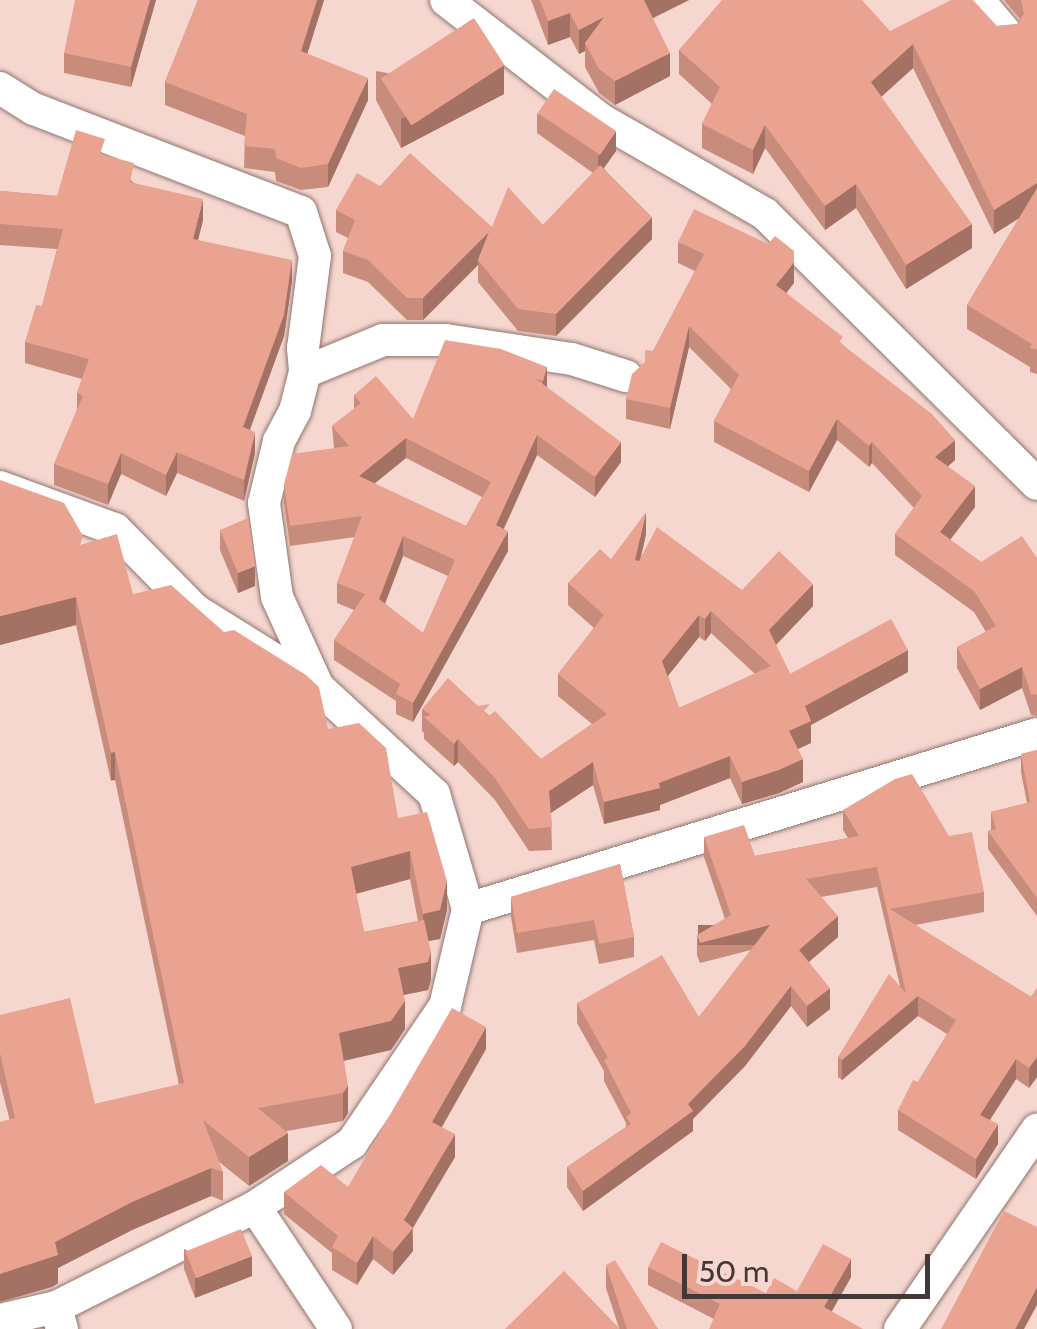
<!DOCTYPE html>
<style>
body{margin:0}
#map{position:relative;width:1037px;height:1329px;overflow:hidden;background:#f5d7d0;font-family:Cabin,sans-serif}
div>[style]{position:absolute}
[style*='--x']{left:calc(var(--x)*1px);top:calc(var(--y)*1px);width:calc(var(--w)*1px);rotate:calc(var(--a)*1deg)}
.roads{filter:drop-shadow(0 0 2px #8f746d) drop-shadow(0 0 2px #8f746d)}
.minor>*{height:32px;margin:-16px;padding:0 16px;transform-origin:16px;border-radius:16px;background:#fff}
.wall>*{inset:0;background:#c88c7c}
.shaded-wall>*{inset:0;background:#a37265;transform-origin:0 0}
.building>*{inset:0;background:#e9a390;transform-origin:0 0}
span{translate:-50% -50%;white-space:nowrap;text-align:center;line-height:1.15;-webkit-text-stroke:8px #f5d7d0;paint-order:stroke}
.scale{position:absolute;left:682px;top:1254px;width:248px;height:45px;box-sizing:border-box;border:5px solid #433835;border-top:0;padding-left:12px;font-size:30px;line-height:35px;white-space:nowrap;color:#433835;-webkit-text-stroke:8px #f5d7d0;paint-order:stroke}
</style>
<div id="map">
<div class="roads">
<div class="minor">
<i style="--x:446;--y:0;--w:195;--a:37.7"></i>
<i style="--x:600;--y:119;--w:190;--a:29.9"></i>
<i style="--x:765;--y:214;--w:383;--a:44.8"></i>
<i style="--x:978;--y:0;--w:42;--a:49.8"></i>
<i style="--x:0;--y:88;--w:40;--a:32"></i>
<i style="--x:34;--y:109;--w:286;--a:21.1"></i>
<i style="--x:301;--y:212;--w:46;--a:72.3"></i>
<i style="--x:315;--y:256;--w:93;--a:97.4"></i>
<i style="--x:303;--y:348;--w:24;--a:85"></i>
<i style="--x:0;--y:487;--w:122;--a:20.1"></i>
<i style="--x:115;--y:529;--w:114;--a:45.4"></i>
<i style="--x:195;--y:610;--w:145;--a:32"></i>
<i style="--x:318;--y:687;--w:158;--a:42.7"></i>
<i style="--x:434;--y:794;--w:120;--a:73.5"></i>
<i style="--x:468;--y:909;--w:100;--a:103.3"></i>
<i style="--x:445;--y:1006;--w:166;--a:124.2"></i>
<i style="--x:352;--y:1143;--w:116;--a:146.6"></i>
<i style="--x:255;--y:1207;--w:223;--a:153.3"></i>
<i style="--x:318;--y:687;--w:99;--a:-114.5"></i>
<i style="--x:277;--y:597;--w:95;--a:-97.9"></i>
<i style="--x:264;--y:503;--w:64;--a:-76.4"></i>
<i style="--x:279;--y:441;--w:34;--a:-62"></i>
<i style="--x:295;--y:411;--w:40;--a:-75.6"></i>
<i style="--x:305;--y:372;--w:84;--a:-22.3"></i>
<i style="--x:383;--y:340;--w:63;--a:0"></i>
<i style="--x:446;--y:340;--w:127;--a:8.6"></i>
<i style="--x:572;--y:359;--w:57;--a:17.5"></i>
<i style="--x:468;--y:909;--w:595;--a:-17.1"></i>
<i style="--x:255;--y:1207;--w:146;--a:56.4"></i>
<i style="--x:0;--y:1320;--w:57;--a:-13.1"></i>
<i style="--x:56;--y:1307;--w:23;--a:75"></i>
<i style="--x:900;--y:1329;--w:242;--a:-55.5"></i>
</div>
</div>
<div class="wall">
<i style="clip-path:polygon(156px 0,131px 87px,64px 73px,64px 53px)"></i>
<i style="clip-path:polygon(198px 0,324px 0,307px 54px,368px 100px,328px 187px,301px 190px,276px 181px,275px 172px,244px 168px,245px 136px,165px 105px,165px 82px)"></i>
<i style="clip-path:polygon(531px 0,689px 0,653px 18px,670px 76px,615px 105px,599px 93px,585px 67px,585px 51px,579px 54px,570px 37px,548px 45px)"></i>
<i style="clip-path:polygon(1004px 0,1037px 0,1037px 374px,1030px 372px,1030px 367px,967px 329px,967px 305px,1019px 218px,994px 234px,913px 68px,881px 97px,972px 248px,906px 289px,856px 208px,825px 230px,765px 148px,753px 174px,702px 148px,702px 124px,712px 104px,679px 74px,679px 50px,890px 31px,997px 26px,1017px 24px,1020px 19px)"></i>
<i style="clip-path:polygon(376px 71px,504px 94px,401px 148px,376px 100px)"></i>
<i style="clip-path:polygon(537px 113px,616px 151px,604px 168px,652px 239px,556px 336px,518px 331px,478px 282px,478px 265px,423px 320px,407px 320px,368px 282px,343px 273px,343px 251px,348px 238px,336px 232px,336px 210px,380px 186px,492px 227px,543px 225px,593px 173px,537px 133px)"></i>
<i style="clip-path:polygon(105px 156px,134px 183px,203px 220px,198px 240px,292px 281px,284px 336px,250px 430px,255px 453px,244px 501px,177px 473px,166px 496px,121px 474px,108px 505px,54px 485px,54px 464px,77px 410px,77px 393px,82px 379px,25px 363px,25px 342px,42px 306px,57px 249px,0 245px,0 191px,57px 196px)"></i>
<i style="clip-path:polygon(678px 242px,794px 283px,786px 293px,843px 345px,955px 460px,948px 466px,975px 507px,950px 540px,981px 562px,1037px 558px,1037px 716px,1031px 715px,1022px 688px,980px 710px,957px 668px,957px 647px,986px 632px,974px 612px,895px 555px,895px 534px,914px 508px,872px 463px,869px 467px,837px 440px,809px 492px,714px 442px,714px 421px,731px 389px,689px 347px,670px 429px,626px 419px,626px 399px,645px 362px,653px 351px,695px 271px,678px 263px)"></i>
<i style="clip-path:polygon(evenodd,547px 367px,547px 388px,621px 462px,595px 497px,537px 455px,504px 529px,508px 551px,413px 722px,396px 714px,396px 701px,334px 660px,334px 640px,354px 610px,337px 603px,337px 583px,355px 537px,290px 546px,284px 504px,284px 484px,334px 448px,332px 426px,354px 409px,354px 395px,413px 419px,547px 367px,406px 458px,482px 497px,466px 526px,374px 484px,406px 458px,547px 367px,403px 556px,448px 576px,423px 633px,385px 604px,403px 556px)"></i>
<i style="clip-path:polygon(220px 530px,255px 586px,238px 593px,220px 550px)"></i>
<i style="clip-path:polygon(evenodd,646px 534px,641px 557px,742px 590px,813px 606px,776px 645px,790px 674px,908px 672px,811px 725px,811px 743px,798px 749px,803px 782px,779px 793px,742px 804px,730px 778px,660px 805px,660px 810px,604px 824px,593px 785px,551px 813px,552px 850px,529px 851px,495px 800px,458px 762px,454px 766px,424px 739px,424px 733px,422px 731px,422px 709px,478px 706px,541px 759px,592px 724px,558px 696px,558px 674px,594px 628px,568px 605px,568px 583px,611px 559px,646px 534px,711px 633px,755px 674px,679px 708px,668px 676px,699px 637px,705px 641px,711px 633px)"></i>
<i style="clip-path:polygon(evenodd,83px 544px,133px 594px,328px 729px,398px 818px,447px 910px,440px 939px,428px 941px,431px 980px,428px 990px,404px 995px,405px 1029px,391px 1050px,344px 1060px,348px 1113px,343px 1121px,287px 1131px,288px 1161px,249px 1186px,218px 1161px,223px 1172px,223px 1201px,211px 1196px,132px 1230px,58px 1268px,58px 1283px,52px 1287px,0 1082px,0 1015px,95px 1104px,179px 1085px,115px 780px,111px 781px,76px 625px,0 645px,83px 544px,410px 879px,418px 921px,364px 932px,356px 894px,410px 879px)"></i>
<i style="clip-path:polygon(1037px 750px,1037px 916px,988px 849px,988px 831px,991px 830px,991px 812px,1027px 803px,1021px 772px,1021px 754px)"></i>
<i style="clip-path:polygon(843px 810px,984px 892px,984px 912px,915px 925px,1031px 997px,1037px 988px,1037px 1077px,1029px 1088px,1016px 1079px,990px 1120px,998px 1144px,976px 1179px,898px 1130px,898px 1110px,918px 1082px,947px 1034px,918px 1016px,842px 1080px,838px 1077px,838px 1057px,900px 986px,877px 887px,821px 897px,838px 937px,809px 962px,830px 1009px,807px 1027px,791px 1006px,745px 1066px,693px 1119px,693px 1131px,583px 1211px,567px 1187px,567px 1167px,626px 1127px,626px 1123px,604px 1081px,604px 1071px,577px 1023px,577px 1003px,699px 1017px,751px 950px,700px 963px,697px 955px,697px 935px,725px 919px,704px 857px,704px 837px,755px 856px,848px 838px,843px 830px)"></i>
<i style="clip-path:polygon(620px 864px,634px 937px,634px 957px,599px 964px,594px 940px,517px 953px,511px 917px,511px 897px)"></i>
<i style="clip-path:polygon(486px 1049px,442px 1127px,455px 1157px,413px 1228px,413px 1251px,393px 1275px,373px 1259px,357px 1285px,332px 1270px,332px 1253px,284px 1214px,284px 1192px,348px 1187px)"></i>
<i style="clip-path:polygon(184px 1249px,252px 1276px,195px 1298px,184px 1269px)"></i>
<i style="clip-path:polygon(606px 1265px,658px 1329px,505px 1329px,619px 1328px,606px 1288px)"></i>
<i style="clip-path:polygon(648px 1267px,766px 1293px,797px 1291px,851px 1277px,832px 1311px,714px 1319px,648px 1285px)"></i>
</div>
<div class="shaded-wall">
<i style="clip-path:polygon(150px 0,156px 0,131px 87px,131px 67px)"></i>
<i style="clip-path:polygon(317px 0,324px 0,301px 74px,301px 51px)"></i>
<i style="clip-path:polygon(643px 0,689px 0,643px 23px)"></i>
<i style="clip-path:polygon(570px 13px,570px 37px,548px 45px,548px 21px)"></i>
<i style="clip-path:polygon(604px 17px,585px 43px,585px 51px,579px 54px,579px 30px)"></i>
<i style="clip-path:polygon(913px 44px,913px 68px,871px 106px,871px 82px)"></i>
<i style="clip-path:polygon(670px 53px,670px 76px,615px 105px,615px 81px)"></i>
<i style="clip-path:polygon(504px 65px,504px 94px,401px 148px,401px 119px)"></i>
<i style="clip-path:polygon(368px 78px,368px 100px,328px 187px,328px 164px)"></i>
<i style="clip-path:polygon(765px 125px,765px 148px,753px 174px,753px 150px)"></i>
<i style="clip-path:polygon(616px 131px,616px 151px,598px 176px,598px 156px)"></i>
<i style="clip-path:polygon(1037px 183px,1037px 207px,994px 234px,994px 210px)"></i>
<i style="clip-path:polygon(856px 184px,856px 208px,825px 230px,825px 206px)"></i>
<i style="clip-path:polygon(203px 199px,203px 220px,193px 260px,193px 239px)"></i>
<i style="clip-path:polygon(652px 217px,652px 239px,556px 336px,556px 314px)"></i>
<i style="clip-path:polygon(972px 224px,972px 248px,906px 289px,906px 265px)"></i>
<i style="clip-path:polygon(489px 232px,478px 260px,478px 265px,423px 320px,423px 298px)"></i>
<i style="clip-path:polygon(292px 260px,292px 281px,284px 336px,243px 448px,243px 427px)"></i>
<i style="clip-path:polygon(794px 262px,794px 283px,776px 306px,776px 285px)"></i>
<i style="clip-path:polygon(689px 326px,689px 347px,670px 429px,670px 408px)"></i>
<i style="clip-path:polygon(547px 367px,547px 387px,543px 401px,543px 381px)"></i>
<i style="clip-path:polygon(837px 419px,837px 440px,809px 492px,809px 471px)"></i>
<i style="clip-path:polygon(255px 432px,255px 453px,244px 501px,244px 480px)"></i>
<i style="clip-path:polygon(537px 435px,537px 455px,496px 545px,496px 525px)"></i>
<i style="clip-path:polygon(406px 438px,406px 458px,359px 496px,359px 476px)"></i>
<i style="clip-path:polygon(955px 440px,955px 460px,935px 478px,935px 457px)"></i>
<i style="clip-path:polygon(621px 442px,621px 462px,595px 497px,595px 477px)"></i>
<i style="clip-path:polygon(872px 442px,872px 463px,869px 467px,869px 446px)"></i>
<i style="clip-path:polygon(177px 452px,177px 473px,166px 496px,166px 475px)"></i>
<i style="clip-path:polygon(121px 453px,121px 474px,108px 505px,108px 484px)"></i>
<i style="clip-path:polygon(975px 486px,975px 507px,940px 553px,940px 532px)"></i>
<i style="clip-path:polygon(646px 512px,646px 534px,635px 582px,635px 560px)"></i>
<i style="clip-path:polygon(508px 531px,508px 551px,413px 722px,413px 703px)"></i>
<i style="clip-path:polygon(403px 536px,403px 556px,379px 619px,379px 599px)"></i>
<i style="clip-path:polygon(255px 566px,255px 586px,238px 593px,238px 573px)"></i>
<i style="clip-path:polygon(813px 584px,813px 606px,769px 652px,769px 630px)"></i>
<i style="clip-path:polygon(76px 597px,76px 625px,0 645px,0 616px)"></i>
<i style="clip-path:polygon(711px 611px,711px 633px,705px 641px,705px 619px)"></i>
<i style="clip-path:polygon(699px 615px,699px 637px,662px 683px,662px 661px)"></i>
<i style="clip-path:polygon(908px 650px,908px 672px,811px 725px,811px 743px,789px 753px,789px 731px,805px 706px)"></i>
<i style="clip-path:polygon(1022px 667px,1022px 688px,980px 710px,980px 689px)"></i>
<i style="clip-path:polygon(458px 739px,458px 762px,454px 766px,454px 744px)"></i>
<i style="left:115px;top:752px;width:28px;height:4px;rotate:90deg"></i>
<i style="clip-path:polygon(730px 756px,730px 778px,660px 805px,660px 810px,604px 824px,604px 802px)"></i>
<i style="clip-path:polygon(803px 759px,803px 782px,779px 793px,742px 804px,742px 782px)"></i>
<i style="clip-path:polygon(593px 762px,593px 785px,549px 814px,549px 791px)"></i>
<i style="clip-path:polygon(410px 851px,410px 879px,351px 895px,351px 867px)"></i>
<i style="clip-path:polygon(447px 881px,447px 910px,440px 939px,423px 942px,423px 914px)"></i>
<i style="clip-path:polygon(838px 916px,838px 937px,799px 970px,799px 950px)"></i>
<i style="left:770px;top:925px;width:20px;height:72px;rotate:90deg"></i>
<i style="clip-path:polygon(431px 952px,431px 980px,428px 990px,398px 996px,398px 968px)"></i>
<i style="clip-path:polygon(791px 986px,791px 1006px,745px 1066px,693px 1119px,693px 1131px,583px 1211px,583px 1191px,688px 1104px)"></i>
<i style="clip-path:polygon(830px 988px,830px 1009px,807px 1027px,807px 1006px)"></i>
<i style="clip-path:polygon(918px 996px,918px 1016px,842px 1080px,842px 1060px)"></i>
<i style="clip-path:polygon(405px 1001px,405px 1029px,391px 1050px,339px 1062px,339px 1033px)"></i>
<i style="clip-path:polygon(486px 1027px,486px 1049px,432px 1144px,432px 1122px)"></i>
<i style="clip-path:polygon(1037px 1057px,1037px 1077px,1029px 1088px,1029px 1068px)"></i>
<i style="clip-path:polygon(1016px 1059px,1016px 1079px,980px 1135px,980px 1115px)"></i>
<i style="clip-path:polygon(348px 1085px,348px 1113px,343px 1121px,343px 1093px)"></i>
<i style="clip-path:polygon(998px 1124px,998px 1144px,976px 1179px,976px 1159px)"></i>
<i style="clip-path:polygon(288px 1133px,288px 1161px,249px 1186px,249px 1157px)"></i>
<i style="clip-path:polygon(455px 1134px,455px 1157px,412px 1229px,413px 1251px,393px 1275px,393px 1252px,404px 1220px)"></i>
<i style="clip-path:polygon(211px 1168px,211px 1196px,132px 1230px,58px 1268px,58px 1283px,52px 1287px,0 1302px,0 1274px,55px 1242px,132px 1202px)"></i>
<i style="clip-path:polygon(373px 1236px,373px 1259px,357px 1285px,357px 1263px)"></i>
<i style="clip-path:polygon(252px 1256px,252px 1276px,195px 1298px,195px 1278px)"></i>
<i style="clip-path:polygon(851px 1259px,851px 1277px,824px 1325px,824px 1307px)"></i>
<i style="clip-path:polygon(1037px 1287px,1037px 1305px,1024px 1329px,1015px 1329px)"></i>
</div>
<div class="building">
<i style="clip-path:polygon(75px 0,150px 0,131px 67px,64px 53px)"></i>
<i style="clip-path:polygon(198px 0,317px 0,301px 51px,368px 78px,328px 164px,301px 168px,276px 158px,275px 149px,244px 146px,247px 114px,165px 82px)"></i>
<i style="clip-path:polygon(540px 0,644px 0,670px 53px,615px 81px,599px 69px,585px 43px,604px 17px,579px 30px,570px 13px,548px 21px)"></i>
<i style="clip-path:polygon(722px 0,862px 0,890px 31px,951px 0,973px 0,997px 26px,1017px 24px,1024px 14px,1021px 0,1037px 0,1037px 183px,994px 210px,913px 44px,871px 82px,972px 224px,906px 265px,856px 184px,825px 206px,765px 125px,753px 150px,702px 124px,720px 87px,679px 50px)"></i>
<i style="left:474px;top:18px;width:56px;height:111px;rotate:57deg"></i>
<i style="left:554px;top:89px;width:75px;height:29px;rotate:34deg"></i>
<i style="clip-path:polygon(76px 130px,105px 139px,100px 154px,134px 163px,130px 182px,203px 199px,193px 239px,292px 260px,284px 315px,243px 427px,255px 432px,244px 480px,177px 452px,166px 475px,121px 453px,108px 484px,54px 464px,83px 396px,77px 393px,89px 359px,25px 342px,36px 305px,42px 306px,63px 229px,0 224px,0 191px,57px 196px)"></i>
<i style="clip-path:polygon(410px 153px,492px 227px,508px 187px,543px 225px,600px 165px,652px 217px,556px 314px,518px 309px,478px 260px,489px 232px,423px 298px,407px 298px,368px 260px,343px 251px,355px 220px,336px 210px,357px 173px,380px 186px)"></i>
<i style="clip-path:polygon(1037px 188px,1037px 350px,1030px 348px,1032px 344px,967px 305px)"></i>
<i style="clip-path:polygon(694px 209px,768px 244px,775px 236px,794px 251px,794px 262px,776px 285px,843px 337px,839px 342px,932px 414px,955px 440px,935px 457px,975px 486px,940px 532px,981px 562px,1022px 536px,1037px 558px,1037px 695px,1031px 694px,1022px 667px,980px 689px,957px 647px,996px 626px,974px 591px,895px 534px,922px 496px,872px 442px,869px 446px,837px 419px,809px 471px,714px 421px,739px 375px,689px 326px,670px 408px,626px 399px,632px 374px,645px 362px,645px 350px,653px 351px,704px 254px,678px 242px)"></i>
<i style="clip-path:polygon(evenodd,445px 340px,501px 349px,547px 367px,543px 381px,536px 379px,621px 442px,595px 477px,537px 435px,496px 525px,508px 531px,413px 703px,396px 694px,400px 684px,334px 640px,365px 594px,337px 583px,362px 516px,290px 526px,284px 484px,292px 454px,349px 446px,332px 426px,361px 403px,354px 395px,376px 376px,413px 419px,445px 340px,406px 438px,491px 482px,466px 526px,359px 476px,406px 438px,445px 340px,403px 536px,455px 560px,423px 633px,379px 599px,403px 536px)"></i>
<i style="clip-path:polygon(0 480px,64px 503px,83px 536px,80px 545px,117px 534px,133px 594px,171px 585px,224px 632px,234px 630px,306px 675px,319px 687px,328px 729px,359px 723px,386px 748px,398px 818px,427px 812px,447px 881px,440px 910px,423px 914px,410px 851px,351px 867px,364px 932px,424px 920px,431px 952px,428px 962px,398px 968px,405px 1001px,391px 1021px,339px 1033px,348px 1085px,343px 1093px,258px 1108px,288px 1133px,249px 1157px,203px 1120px,223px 1172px,211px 1168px,132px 1202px,55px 1242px,58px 1255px,0 1274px,0 1122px,15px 1118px,0 1053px,0 1015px,70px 998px,95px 1104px,184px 1083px,115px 752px,111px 753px,76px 597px,0 616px)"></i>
<i style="clip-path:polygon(evenodd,646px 512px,635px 560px,639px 561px,657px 527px,742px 590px,779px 551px,813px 584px,769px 630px,790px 674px,891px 619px,908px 650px,805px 706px,811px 721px,789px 731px,803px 759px,779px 770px,742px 782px,730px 756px,659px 783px,660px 788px,604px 802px,593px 762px,549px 791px,552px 827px,529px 829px,495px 778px,458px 739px,454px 744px,424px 717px,431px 715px,422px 709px,448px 678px,478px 706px,490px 704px,484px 711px,489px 716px,495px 711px,541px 759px,607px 714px,558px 674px,604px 615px,568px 583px,600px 549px,611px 559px,646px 512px,711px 611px,771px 666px,679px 708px,662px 661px,699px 615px,705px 619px,711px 611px)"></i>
<i style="clip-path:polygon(248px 518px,255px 566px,238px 573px,220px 530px)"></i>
<i style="clip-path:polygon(1037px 750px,1037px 898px,988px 831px,996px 829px,991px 812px,1030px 802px,1021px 754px)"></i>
<i style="clip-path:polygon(912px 774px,949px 836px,972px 832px,984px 892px,890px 909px,1031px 997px,1037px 988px,1037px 1057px,1029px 1068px,1016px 1059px,980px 1115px,998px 1124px,976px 1159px,898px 1110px,913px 1080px,918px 1082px,956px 1020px,918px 996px,842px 1060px,838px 1057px,889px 974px,906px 993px,877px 867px,806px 879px,838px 916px,799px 950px,830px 988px,807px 1006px,791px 986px,745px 1046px,688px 1104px,693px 1111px,583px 1191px,567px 1167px,631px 1124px,626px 1117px,631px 1113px,604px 1060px,608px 1058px,577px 1003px,662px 955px,699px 1017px,770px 925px,700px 943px,697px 935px,731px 915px,704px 837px,744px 825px,755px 856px,859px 836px,843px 810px,895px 779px)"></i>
<i style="clip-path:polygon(620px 864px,634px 937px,599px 944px,594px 920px,517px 933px,511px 897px)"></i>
<i style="clip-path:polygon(452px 1008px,486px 1027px,432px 1122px,455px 1134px,404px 1220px,413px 1228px,393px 1252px,373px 1236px,357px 1263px,332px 1247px,338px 1236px,284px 1192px,321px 1165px,348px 1187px)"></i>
<i style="clip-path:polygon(1004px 1211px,1037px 1227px,1037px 1287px,1015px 1329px,941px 1329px)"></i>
<i style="left:241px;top:1229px;width:29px;height:60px;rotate:68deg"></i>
<i style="clip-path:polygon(661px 1242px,766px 1293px,774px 1278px,797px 1291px,823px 1244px,851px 1259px,824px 1307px,863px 1329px,709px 1329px,720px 1304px,648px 1267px)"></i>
<i style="clip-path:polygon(615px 1260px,658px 1329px,627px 1329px,606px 1265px)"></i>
<i style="clip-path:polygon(564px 1271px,620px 1329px,505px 1329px)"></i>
</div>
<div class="scale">50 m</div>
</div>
